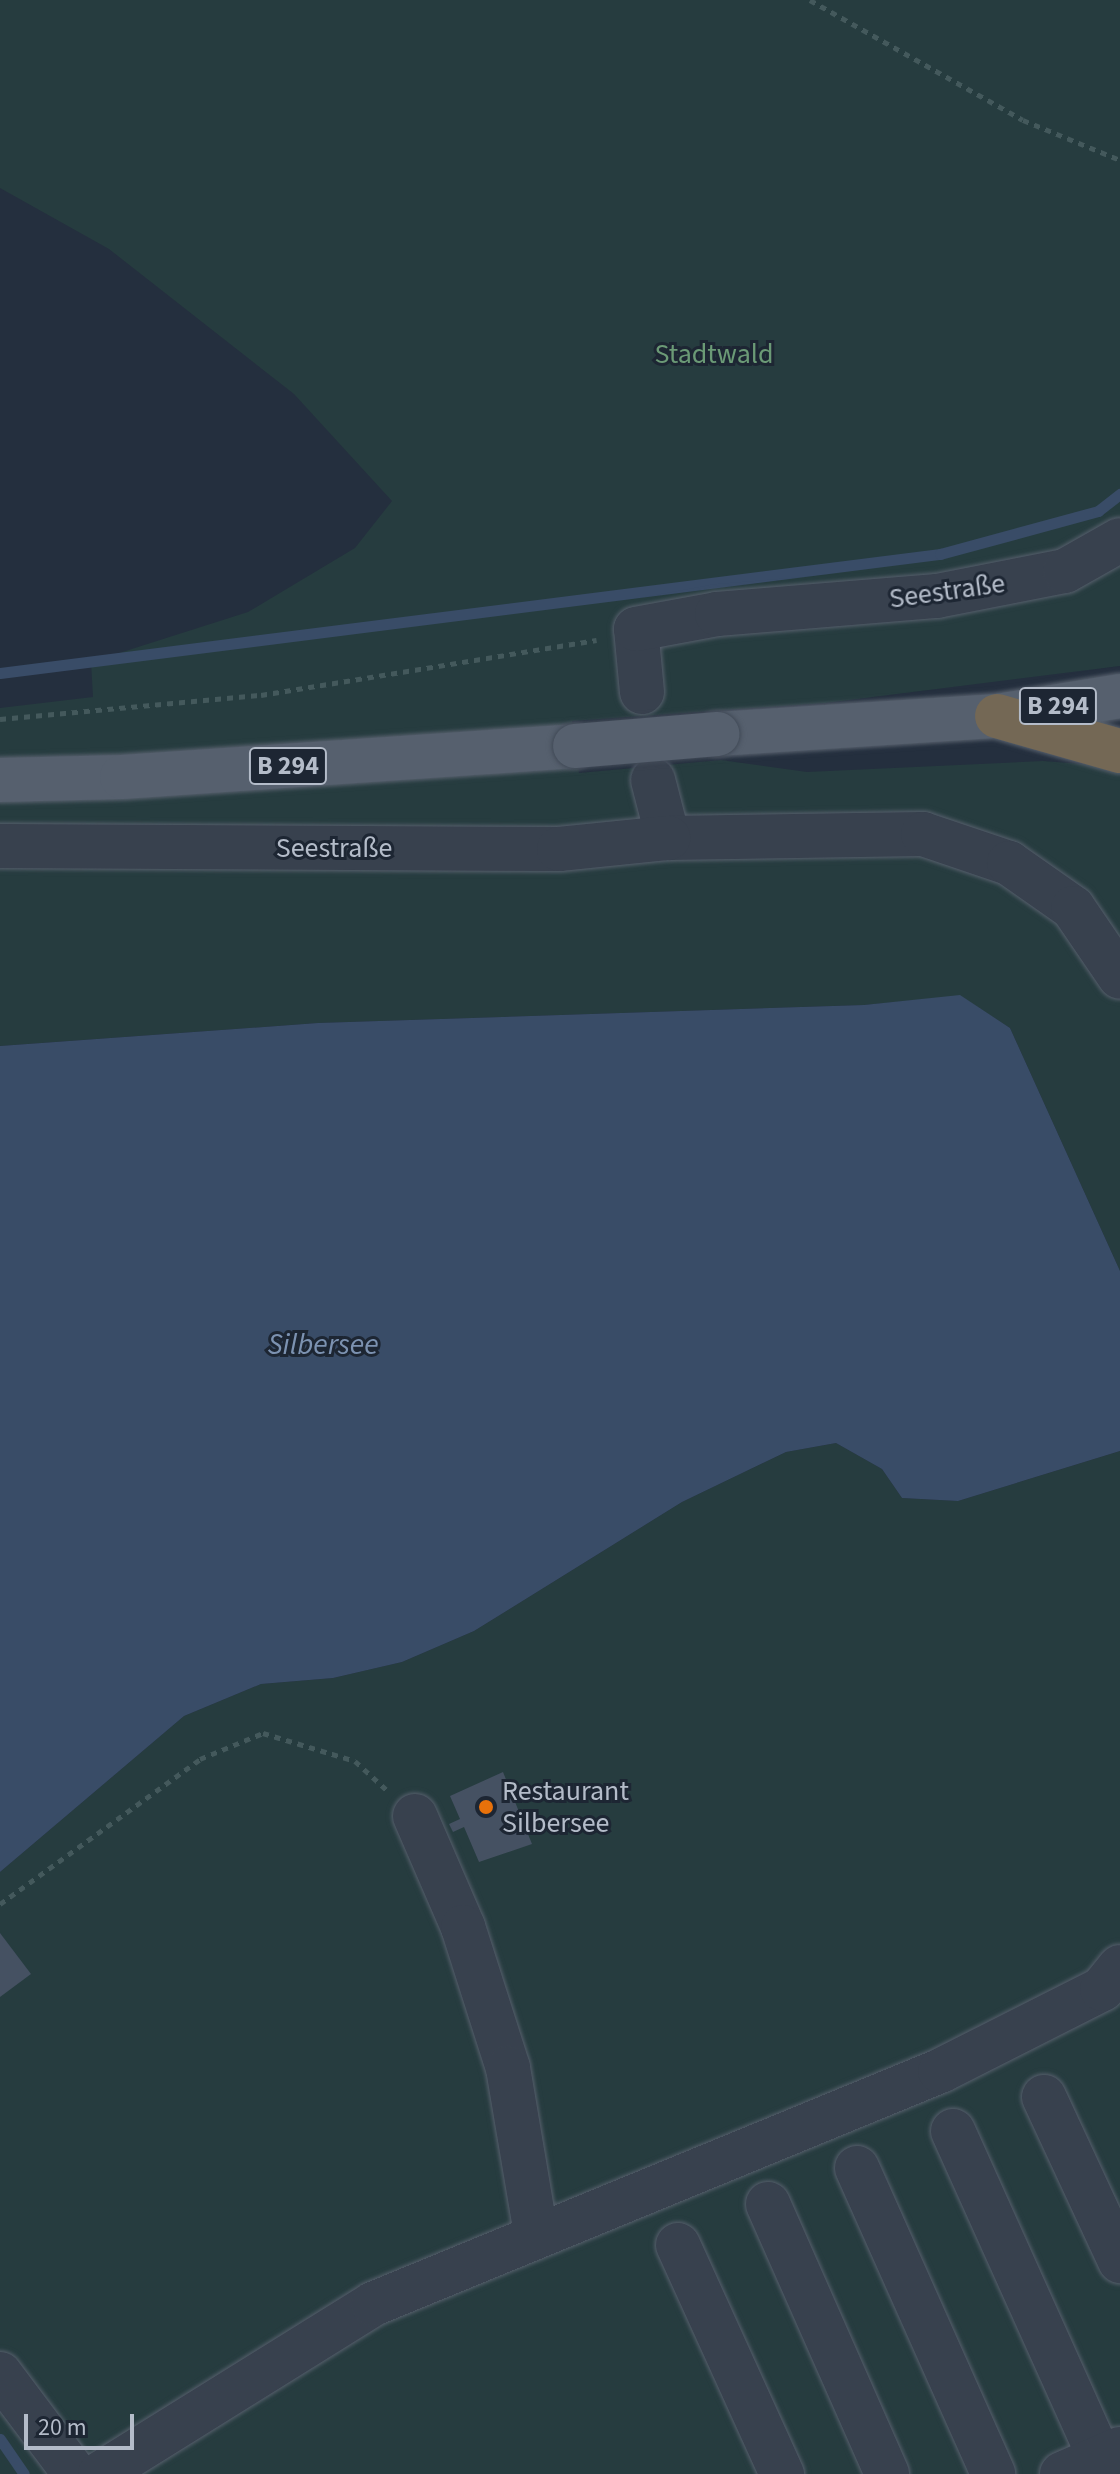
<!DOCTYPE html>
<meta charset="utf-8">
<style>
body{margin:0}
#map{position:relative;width:1120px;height:2474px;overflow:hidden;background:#242f3e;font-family:"Source Sans 3",sans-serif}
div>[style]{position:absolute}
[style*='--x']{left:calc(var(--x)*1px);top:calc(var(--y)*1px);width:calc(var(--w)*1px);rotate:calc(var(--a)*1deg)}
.green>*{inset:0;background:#263c3f}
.water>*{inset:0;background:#394c67}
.stream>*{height:11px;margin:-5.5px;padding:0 5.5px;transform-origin:5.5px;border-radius:5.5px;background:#394c67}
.building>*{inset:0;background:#455162}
.path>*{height:5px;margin-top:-2.5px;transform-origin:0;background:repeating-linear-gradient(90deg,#44595c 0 6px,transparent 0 12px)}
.roads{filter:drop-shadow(0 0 2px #565f6c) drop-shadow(0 0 2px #565f6c)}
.minor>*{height:44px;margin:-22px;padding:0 22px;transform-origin:22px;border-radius:22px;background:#38414e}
.major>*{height:44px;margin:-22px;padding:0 22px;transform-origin:22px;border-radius:22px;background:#56606e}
.highway>*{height:44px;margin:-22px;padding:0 22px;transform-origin:22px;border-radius:22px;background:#746855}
.bridges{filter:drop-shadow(0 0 2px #414a57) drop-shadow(0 0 2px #414a57)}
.major-bridge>*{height:44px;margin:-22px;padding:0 22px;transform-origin:22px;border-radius:22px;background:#56606e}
.dots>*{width:22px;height:22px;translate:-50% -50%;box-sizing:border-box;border:4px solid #1d2633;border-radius:50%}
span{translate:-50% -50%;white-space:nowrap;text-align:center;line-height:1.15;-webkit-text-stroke:6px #1d2633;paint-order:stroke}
.shield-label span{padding:2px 6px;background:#1d2633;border:2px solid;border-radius:6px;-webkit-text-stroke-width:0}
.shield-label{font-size:26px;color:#b4bcc9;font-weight:700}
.park-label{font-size:28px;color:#6b9a76}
.street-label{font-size:28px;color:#b4bcc9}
.poi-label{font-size:28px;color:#b4bcc9}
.left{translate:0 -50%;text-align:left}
.water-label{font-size:30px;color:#7c92b1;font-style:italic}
.scale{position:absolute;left:24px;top:2414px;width:110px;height:36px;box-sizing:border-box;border:4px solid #b4bcc9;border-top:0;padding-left:10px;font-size:24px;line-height:28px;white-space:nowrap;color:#b4bcc9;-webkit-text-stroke:6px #1d2633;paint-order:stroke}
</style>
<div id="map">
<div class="green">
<i style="clip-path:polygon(0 0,1120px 0,1120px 666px,825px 703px,572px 721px,579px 773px,721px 760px,807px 772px,1043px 761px,1107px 766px,1120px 773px,1120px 1271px,1010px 1028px,960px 996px,864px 1005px,318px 1023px,0 1046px,0 708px,93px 697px,91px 662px,248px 612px,355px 548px,392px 501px,294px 394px,109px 249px,0 188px)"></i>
<i style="clip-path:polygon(836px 1443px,882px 1469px,902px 1498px,958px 1501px,1120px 1451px,1120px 2474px,0 2474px,0 1872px,184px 1716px,261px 1684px,333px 1678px,402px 1662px,474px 1631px,682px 1502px,786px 1452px)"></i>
</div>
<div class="water">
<i style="clip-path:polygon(960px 995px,1010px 1028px,1120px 1271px,1120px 1451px,958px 1501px,902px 1498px,882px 1469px,836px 1443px,786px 1452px,682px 1502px,474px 1631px,402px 1662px,333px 1678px,261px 1684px,184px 1716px,0 1872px,0 1046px,318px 1023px,864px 1005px)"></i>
</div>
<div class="stream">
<i style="--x:0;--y:673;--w:948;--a:-7.22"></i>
<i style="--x:940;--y:554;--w:164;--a:-15.2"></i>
<i style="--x:1098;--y:511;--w:28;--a:-38"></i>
<i style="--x:0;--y:2439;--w:42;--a:55.6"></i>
</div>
<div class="building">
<i style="clip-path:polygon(503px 1772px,532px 1844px,479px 1862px,464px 1827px,453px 1832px,449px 1824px,460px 1819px,450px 1796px)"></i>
<i style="clip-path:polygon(0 1933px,31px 1974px,0 1997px)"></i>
</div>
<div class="path">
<i style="--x:810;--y:0;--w:244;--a:29.4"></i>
<i style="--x:1023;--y:120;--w:105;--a:22.4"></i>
<i style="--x:0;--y:719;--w:262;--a:-5.3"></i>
<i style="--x:261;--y:695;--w:340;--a:-9.3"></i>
<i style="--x:0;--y:1904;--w:247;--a:-35.9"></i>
<i style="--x:200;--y:1759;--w:68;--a:-22.4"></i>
<i style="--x:263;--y:1733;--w:96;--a:16.9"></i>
<i style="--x:355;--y:1761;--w:45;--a:42.3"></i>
</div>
<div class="roads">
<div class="minor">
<i style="--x:642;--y:692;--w:63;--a:-95.4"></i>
<i style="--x:636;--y:629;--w:82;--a:-10.5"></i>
<i style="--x:717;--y:614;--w:221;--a:-4.7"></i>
<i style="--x:937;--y:596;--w:130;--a:-11.1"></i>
<i style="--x:1065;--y:571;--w:63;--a:-29.4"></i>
<i style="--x:653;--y:780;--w:60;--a:75.5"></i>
<i style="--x:668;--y:838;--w:255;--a:-0.9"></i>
<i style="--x:923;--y:834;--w:91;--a:18.6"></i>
<i style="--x:1009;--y:863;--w:78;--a:35.1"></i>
<i style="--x:1073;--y:908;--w:83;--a:55.7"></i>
<i style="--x:0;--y:846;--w:559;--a:0.31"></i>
<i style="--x:559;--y:849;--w:110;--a:-5.8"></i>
<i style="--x:415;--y:1816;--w:121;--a:66.6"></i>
<i style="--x:463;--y:1927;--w:148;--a:72.3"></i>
<i style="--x:508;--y:2068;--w:168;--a:80.4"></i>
<i style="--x:1044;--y:2097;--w:181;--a:65.1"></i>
<i style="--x:953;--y:2131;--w:376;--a:65.8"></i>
<i style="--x:857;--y:2168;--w:335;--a:66"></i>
<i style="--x:768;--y:2204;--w:295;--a:66.2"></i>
<i style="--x:678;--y:2245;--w:252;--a:65.6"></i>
<i style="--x:0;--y:2374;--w:125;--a:53.1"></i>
<i style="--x:100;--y:2474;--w:322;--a:-31.9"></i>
<i style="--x:373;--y:2304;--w:613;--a:-22.34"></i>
<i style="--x:940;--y:2071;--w:182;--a:-26.8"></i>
<i style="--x:1102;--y:1989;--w:28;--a:-51"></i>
<i style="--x:1062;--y:2474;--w:63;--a:-23.3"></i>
</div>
<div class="major">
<i style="--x:717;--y:734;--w:281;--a:-3.7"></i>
<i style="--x:997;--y:716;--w:125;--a:-9.2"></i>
<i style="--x:0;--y:780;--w:122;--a:-1.4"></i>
<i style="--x:122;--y:777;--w:454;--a:-3.9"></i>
</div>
<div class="highway">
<i style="--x:997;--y:716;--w:128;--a:15.9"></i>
</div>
</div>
<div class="bridges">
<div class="major-bridge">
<i style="--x:575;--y:746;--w:143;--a:-4.8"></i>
</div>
</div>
<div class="dots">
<i style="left:486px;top:1807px;background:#e8710a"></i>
</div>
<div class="shield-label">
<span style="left:1058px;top:706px">B 294</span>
<span style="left:288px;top:766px">B 294</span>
</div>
<div class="park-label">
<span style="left:714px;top:354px">Stadtwald</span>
</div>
<div class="street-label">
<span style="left:947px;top:591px;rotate:-8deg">Seestraße</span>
<span style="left:334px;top:848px">Seestraße</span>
</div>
<div class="poi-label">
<span class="left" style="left:502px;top:1807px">Restaurant<br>Silbersee</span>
</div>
<div class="water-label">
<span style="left:323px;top:1345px">Silbersee</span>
</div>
<div class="scale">20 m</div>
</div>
